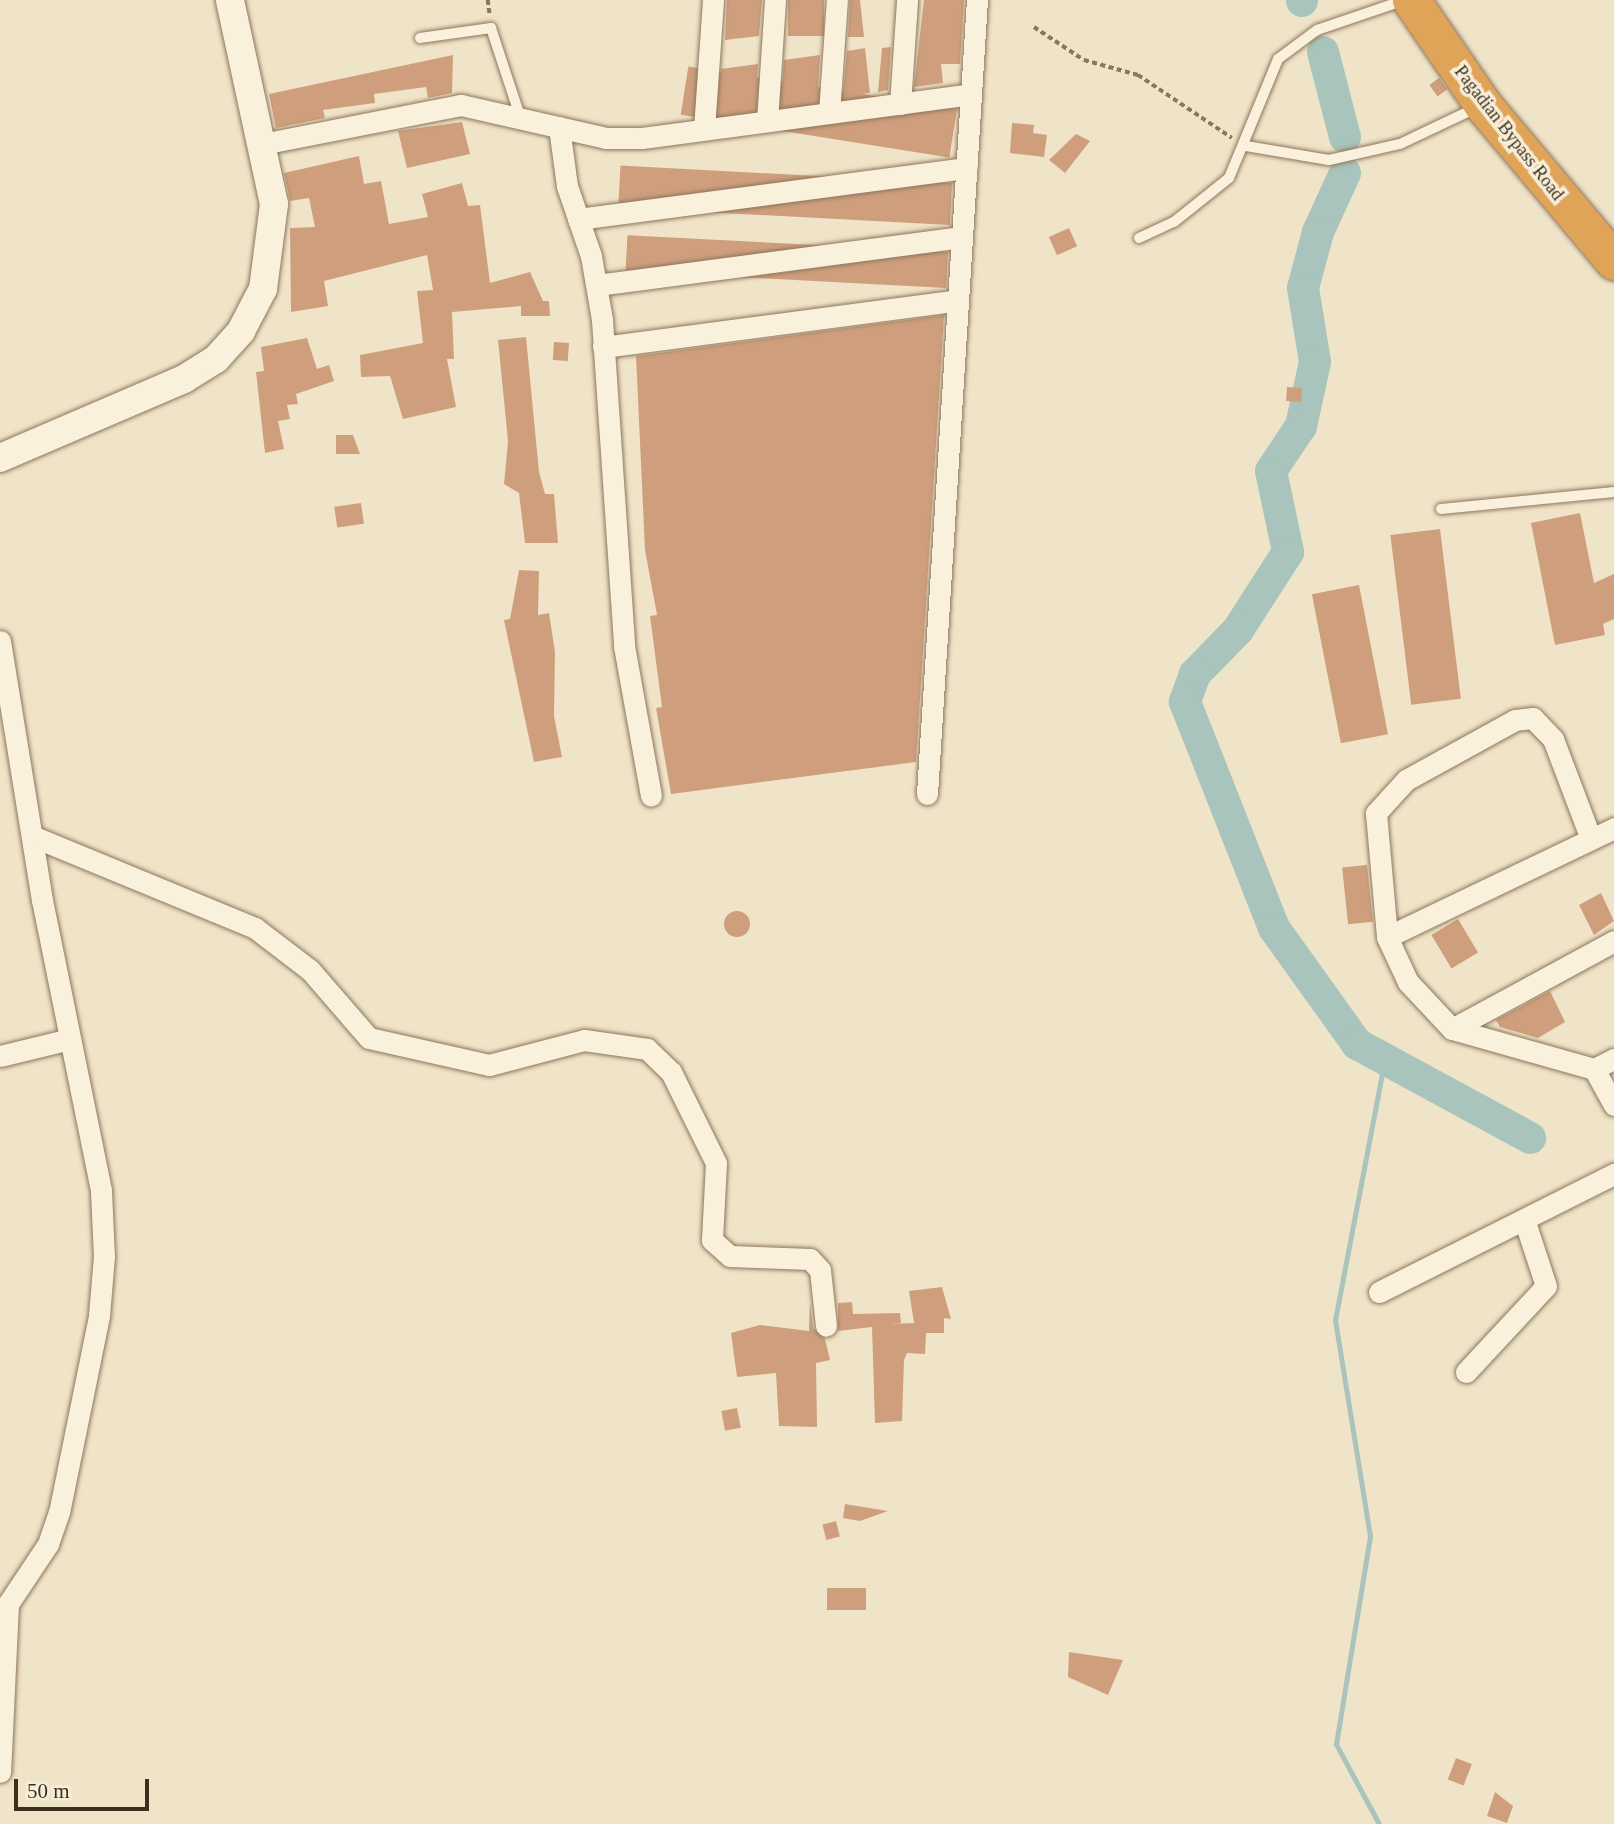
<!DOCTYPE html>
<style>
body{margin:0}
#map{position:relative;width:1614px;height:1824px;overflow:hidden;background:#f0e4c8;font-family:"Times New Roman",serif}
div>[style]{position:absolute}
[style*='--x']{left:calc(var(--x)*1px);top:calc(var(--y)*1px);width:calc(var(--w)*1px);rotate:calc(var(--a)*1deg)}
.stream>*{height:5px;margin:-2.5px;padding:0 2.5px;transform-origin:2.5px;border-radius:2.5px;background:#a9c4bc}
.river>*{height:32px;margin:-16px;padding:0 16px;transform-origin:16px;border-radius:16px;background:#a9c4bc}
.building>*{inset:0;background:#cf9f7d;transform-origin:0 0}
.round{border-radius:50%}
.path>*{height:3.5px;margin-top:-1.75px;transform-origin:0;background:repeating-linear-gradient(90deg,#8d765c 0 5px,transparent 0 8.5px)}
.roads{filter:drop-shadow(0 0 2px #8d765c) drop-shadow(0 0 2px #8d765c)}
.lane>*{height:10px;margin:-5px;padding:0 5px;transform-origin:5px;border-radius:5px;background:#faf1dc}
.street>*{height:21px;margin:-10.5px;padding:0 10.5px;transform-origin:10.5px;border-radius:10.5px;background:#faf1dc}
.secondary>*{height:28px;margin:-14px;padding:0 14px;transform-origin:14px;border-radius:14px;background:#faf1dc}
.highway>*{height:37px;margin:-18.5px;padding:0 18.5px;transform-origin:18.5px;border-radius:18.5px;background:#e0a458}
span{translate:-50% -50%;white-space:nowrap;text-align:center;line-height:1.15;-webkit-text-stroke:7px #f7eed8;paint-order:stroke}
.street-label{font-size:18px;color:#3d2e20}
.scale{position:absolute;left:14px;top:1779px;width:135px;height:32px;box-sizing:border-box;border:4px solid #3d2e20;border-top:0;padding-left:9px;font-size:21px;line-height:24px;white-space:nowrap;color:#3d2e20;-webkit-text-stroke:5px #f7eed8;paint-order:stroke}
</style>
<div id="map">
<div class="stream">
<i style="--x:1379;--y:1824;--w:91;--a:-118.3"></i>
<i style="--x:1336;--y:1744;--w:211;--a:-80.7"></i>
<i style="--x:1370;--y:1536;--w:219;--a:-99.2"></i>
<i style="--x:1335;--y:1320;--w:266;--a:-79.2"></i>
</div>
<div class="river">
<i style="--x:1302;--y:0;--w:1;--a:90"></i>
<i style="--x:1323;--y:52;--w:88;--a:75.5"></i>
<i style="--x:1345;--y:173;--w:65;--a:114.6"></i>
<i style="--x:1318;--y:232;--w:58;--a:105"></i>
<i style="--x:1303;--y:288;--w:75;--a:80.8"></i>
<i style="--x:1315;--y:362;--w:66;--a:102.3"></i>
<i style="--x:1301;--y:426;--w:54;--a:123.7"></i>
<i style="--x:1271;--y:471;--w:83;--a:78.1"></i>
<i style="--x:1288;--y:552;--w:93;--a:122.7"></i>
<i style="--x:1238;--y:630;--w:62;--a:134.3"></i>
<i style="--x:1195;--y:674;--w:30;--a:110"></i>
<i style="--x:1185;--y:702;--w:243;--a:68.5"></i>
<i style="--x:1274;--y:928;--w:143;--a:54.4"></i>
<i style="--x:1357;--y:1044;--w:197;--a:28.5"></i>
</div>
<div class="building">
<i style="clip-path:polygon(727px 0,762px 0,759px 36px,725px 40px)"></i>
<i style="left:788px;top:0;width:36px;height:36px"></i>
<i style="clip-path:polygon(850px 0,860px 0,864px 37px,848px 37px)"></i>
<i style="clip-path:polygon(924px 0,964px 0,960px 64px,941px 64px,943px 83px,914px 87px)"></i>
<i style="clip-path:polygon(891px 47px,888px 90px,878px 92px,882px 48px)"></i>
<i style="clip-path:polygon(865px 48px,870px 93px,843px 96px,847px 51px)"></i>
<i style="clip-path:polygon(453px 55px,452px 93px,428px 98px,426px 87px,374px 94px,375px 103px,323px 110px,325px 118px,276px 128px,269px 94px)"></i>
<i style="clip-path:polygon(820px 55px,817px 101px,781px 105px,784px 60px)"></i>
<i style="clip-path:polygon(758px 64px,755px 109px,727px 113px,721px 69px)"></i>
<i style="left:1439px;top:78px;width:14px;height:12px;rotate:54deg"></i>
<i style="left:957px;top:109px;width:49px;height:272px;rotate:99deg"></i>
<i style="clip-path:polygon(462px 122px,470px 154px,407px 168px,398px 131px)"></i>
<i style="clip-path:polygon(1012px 123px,1034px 125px,1033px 133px,1047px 135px,1044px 157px,1010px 153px)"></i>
<i style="clip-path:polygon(1076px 134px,1090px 141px,1065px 173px,1049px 160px)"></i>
<i style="clip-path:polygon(359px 156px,364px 184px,381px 181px,389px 224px,428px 217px,422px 194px,462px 183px,468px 206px,480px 205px,490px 283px,530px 272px,543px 301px,549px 301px,550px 316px,521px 316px,521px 306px,452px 312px,454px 359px,447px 359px,456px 407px,403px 419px,390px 376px,361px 377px,360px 355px,423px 343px,417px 291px,433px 290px,427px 255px,324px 281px,328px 306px,291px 312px,290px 228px,315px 227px,309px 198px,290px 201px,284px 173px)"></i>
<i style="left:952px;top:183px;width:42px;height:332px;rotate:93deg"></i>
<i style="left:1069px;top:228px;width:20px;height:22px;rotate:66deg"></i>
<i style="left:948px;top:252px;width:36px;height:321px;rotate:93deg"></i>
<i style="clip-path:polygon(944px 315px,916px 762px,671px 794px,656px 708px,662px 707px,650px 616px,657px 615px,645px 550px,636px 356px)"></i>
<i style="clip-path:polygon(526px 337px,539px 472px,545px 494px,554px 494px,558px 543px,525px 543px,519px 493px,504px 484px,508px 441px,498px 340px)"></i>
<i style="clip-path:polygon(307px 338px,317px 369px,329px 365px,334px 381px,296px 394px,298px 404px,287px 405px,290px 419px,278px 421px,284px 449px,265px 453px,256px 372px,264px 371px,261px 347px)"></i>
<i style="left:554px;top:342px;width:15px;height:18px;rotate:4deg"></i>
<i style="left:1287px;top:387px;width:15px;height:14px;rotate:4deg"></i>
<i style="clip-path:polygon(336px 435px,353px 435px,360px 454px,336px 454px)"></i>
<i style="left:361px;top:503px;width:21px;height:27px;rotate:82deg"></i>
<i style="clip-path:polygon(1580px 513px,1594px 583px,1614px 574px,1614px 619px,1603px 624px,1605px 635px,1555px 645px,1531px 523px)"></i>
<i style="left:1440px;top:529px;width:171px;height:50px;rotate:83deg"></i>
<i style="clip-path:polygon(519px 570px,539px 571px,538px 615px,549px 613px,555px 652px,554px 716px,562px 757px,534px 762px,504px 620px,510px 619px)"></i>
<i style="left:1359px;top:585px;width:152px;height:48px;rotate:79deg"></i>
<i style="left:1367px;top:865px;width:57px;height:25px;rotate:84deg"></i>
<i style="clip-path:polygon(1601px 893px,1614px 921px,1594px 935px,1579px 905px)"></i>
<i class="round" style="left:724px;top:911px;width:26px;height:26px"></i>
<i style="left:1458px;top:919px;width:39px;height:31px;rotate:59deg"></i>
<i style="clip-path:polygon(1550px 991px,1565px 1022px,1538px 1038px,1500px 1027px,1496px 1020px)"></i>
<i style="clip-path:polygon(942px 1287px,951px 1319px,944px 1318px,944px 1333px,926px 1333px,925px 1354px,907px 1353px,904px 1360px,902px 1421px,875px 1423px,872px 1327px,838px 1331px,838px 1303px,852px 1302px,853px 1314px,900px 1313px,901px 1323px,889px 1324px,914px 1323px,909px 1291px)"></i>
<i style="clip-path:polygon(810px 1303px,813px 1328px,825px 1339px,830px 1360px,816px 1363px,817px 1427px,779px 1426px,776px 1373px,737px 1377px,731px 1333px,760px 1325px,809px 1331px)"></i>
<i style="left:737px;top:1408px;width:20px;height:16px;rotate:79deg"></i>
<i style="clip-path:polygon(845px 1504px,888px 1511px,860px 1521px,843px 1518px)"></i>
<i style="left:836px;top:1521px;width:16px;height:14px;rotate:76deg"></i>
<i style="left:866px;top:1588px;width:22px;height:39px;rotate:90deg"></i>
<i style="clip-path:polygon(1069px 1652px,1123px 1660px,1108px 1695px,1068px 1677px)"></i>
<i style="left:1456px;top:1758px;width:17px;height:23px;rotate:21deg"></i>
<i style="clip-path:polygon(1495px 1792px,1513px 1806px,1507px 1823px,1487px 1816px)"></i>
</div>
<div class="path">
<i style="--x:488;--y:0;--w:16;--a:83"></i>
<i style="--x:1034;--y:27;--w:60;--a:33.4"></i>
<i style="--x:1084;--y:60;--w:56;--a:15.5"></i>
<i style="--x:1138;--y:75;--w:113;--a:33.8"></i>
</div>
<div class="roads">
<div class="lane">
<i style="--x:420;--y:38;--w:72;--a:-8"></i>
<i style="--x:491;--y:28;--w:89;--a:71.8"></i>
<i style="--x:1246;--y:146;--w:84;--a:9.6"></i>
<i style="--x:1329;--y:160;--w:73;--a:-12.7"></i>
<i style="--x:1400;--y:144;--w:86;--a:-25.4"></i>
<i style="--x:1139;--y:238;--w:38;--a:-25"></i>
<i style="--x:1174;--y:222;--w:70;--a:-38.7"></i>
<i style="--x:1229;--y:178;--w:129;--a:-67.6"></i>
<i style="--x:1278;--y:59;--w:49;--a:-36.6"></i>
<i style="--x:1317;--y:30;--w:93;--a:-18.8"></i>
<i style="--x:1441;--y:509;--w:174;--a:-5.6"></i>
</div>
<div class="street">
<i style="--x:900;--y:104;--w:104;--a:-86.1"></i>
<i style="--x:829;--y:113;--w:113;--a:-86"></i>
<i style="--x:767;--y:121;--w:121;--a:-86.2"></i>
<i style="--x:559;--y:127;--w:60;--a:82.3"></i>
<i style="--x:567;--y:186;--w:74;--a:71.1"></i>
<i style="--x:591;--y:256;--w:65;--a:80.2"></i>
<i style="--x:602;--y:320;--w:327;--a:86.1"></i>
<i style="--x:624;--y:646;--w:152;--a:79.8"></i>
<i style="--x:704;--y:129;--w:129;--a:-86"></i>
<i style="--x:262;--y:144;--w:203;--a:-11.1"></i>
<i style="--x:461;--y:105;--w:149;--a:12.8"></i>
<i style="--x:606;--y:138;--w:36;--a:0"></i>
<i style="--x:642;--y:138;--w:332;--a:-7.6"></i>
<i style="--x:578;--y:219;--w:392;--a:-7.5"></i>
<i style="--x:597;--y:285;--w:368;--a:-7.5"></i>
<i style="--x:603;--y:347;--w:358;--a:-7.5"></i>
<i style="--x:0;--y:641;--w:262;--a:80.8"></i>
<i style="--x:42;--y:900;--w:297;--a:78.5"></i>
<i style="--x:101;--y:1191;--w:65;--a:87.4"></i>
<i style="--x:104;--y:1256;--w:60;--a:94.8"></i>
<i style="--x:99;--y:1316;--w:200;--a:101.5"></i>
<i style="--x:59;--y:1512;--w:34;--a:109"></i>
<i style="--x:48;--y:1544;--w:72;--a:123.7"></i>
<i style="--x:8;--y:1604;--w:168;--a:92.7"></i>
<i style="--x:927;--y:794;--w:796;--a:-86.4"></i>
<i style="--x:32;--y:836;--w:241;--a:22.4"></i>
<i style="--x:255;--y:928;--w:69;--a:37.4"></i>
<i style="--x:310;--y:970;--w:90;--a:49.1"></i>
<i style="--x:369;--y:1038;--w:123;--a:12.7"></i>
<i style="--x:489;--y:1065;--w:98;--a:-14.7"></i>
<i style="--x:584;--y:1040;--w:64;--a:8.1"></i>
<i style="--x:647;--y:1049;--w:33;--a:44"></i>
<i style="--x:671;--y:1072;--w:102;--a:63.7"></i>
<i style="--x:716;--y:1163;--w:77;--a:93"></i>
<i style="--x:712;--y:1240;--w:24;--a:42"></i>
<i style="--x:730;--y:1256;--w:80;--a:2.1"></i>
<i style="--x:810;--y:1259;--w:15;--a:48"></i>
<i style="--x:820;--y:1270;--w:56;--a:83.9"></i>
<i style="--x:1591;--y:839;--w:107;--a:-110.8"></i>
<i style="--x:1553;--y:739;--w:29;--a:-134"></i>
<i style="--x:1533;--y:718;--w:18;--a:174"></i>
<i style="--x:1515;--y:720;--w:124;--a:151.2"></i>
<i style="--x:1406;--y:780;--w:45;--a:132.3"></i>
<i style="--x:1376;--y:813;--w:124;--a:84.9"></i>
<i style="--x:1387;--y:937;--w:50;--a:65"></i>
<i style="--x:1408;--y:982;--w:64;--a:46.9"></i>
<i style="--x:1452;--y:1029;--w:148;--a:15.7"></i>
<i style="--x:1594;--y:1069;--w:41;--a:60.9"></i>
<i style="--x:1387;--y:937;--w:252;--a:-25.6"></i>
<i style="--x:1452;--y:1029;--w:184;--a:-28.5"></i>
<i style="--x:0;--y:1056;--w:72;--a:-13.7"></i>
<i style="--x:1594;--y:1069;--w:22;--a:-27"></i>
<i style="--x:1379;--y:1292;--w:263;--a:-26.7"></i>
<i style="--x:1466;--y:1372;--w:117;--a:-47.1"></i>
<i style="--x:1546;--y:1286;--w:67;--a:-108.2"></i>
</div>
<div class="secondary">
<i style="--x:0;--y:458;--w:200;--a:-23.2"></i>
<i style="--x:184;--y:379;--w:38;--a:-32"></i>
<i style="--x:216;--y:359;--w:38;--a:-48"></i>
<i style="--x:241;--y:331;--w:47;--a:-62.4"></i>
<i style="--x:263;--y:289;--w:86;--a:-82.6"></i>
<i style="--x:274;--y:204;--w:209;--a:-102.2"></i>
</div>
<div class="highway">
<i style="--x:1411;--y:0;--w:127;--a:55.6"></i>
<i style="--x:1483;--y:105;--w:204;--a:50"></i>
</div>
</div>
<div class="street-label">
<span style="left:1509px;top:133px;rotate:52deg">Pagadian Bypass Road</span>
</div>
<div class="scale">50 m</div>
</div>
